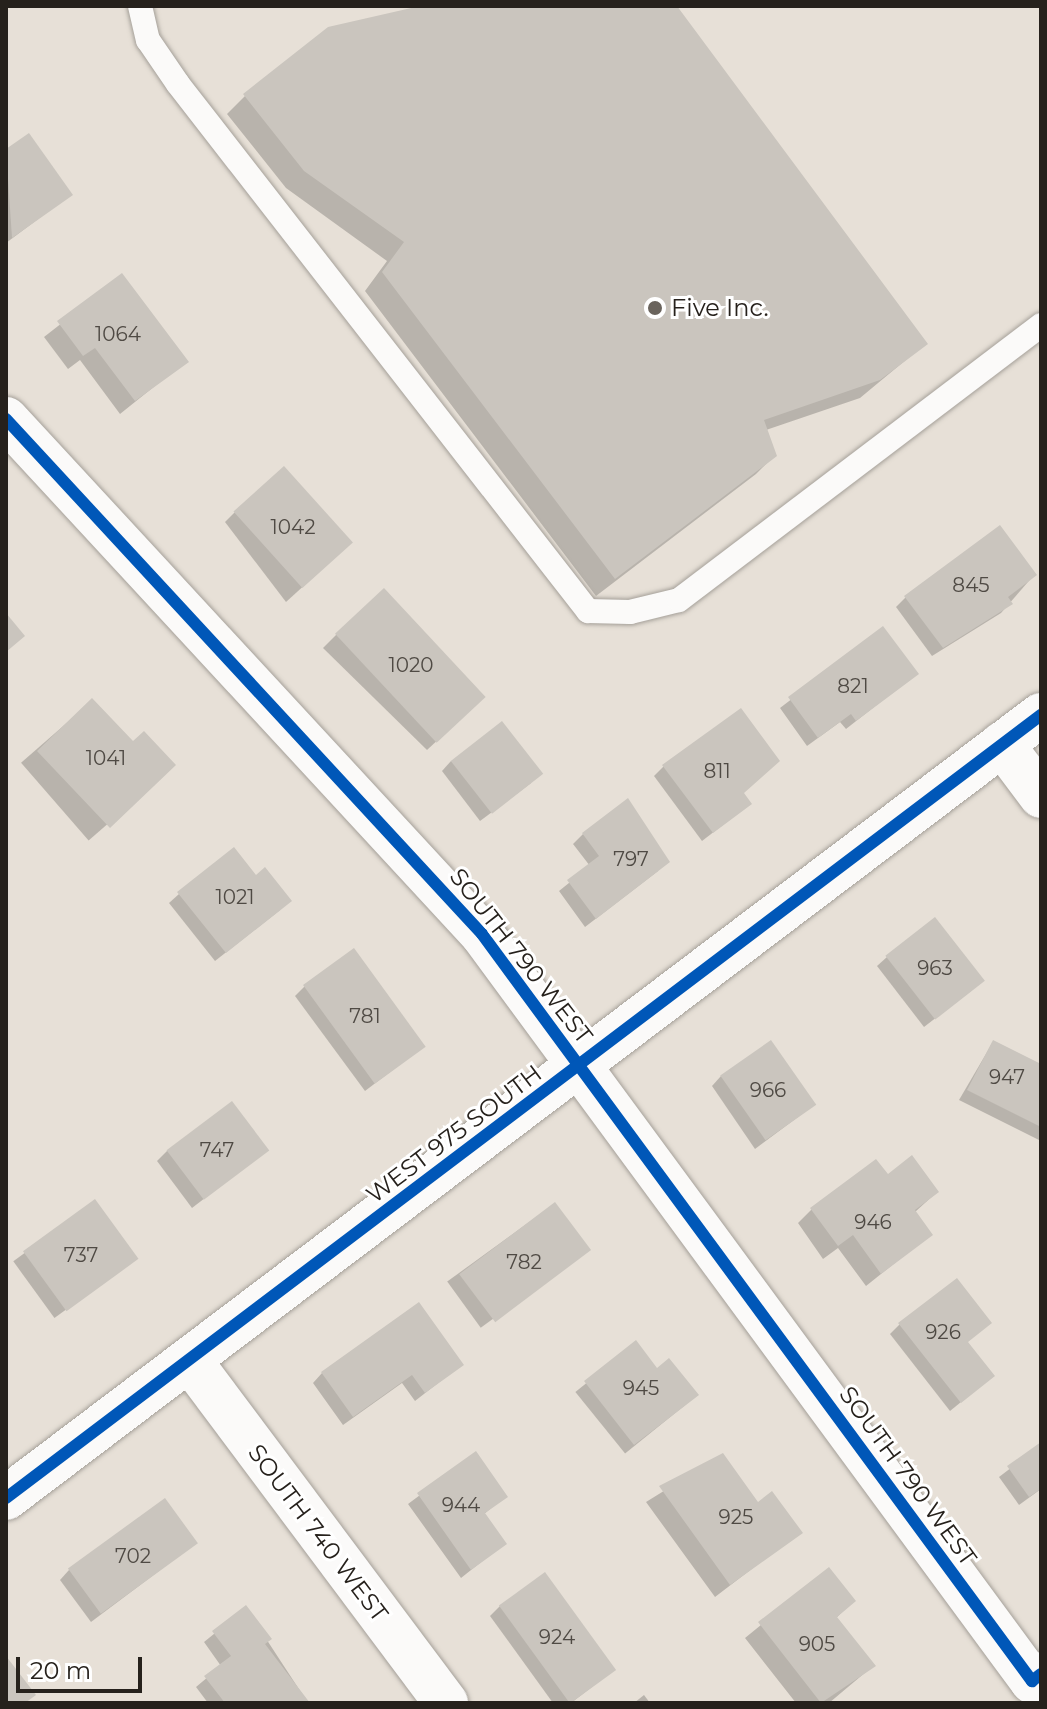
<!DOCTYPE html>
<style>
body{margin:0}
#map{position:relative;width:1047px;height:1709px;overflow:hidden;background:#e7e0d7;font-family:Montserrat,sans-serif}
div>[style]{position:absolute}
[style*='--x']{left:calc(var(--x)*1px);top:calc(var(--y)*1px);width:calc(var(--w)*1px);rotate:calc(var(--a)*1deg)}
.shadow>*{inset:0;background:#0003;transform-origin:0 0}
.building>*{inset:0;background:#cac5be;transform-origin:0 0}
.roads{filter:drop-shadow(0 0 2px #a5a099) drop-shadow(0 0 2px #a5a099)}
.service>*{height:24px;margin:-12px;padding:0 12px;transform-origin:12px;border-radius:12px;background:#fbfaf9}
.minor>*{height:44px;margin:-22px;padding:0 22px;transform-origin:22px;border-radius:22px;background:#fbfaf9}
.cycleway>*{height:12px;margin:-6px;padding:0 6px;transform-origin:6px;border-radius:6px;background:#0057b8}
.dots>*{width:22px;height:22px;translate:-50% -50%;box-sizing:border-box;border:4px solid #fff;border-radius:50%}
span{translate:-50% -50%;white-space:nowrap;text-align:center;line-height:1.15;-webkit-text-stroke:6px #fff;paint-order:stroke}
.number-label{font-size:20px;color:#4f4a44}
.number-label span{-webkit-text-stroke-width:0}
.poi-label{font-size:24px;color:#26211c}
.left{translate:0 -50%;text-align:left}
.street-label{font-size:24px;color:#26211c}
.frame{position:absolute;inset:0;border:8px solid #26211c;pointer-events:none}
.scale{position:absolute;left:16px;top:1657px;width:126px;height:36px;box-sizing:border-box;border:4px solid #26211c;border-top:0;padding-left:10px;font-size:24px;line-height:28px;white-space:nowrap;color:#26211c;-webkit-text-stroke:6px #fff;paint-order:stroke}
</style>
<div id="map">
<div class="shadow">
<i style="clip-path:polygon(429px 6px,674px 6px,925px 344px,860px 398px,766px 430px,774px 456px,756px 474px,596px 596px,365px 291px,387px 261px,286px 188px,227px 114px,245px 96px)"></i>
<i style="clip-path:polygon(28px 136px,70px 195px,6px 243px,6px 152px)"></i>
<i style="clip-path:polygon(122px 276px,186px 361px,120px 414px,80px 360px,68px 369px,44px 337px)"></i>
<i style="clip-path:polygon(235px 512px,341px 552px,286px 602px,225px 522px)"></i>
<i style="clip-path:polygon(1034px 575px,1001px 613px,932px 656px,896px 607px,906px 597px)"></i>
<i style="clip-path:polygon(883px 629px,916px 674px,846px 729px,840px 722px,807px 746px,780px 708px)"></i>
<i style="clip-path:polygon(337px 634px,469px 711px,427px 750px,323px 648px)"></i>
<i style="left:92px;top:701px;width:103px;height:94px;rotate:49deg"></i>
<i style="clip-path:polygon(451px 761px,531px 783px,480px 821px,442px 771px)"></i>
<i style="clip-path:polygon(664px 766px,741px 793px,750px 804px,702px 841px,654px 776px)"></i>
<i style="clip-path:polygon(583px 834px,658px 871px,585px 927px,559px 891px,590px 866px,573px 844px)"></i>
<i style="clip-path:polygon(179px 894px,280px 910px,215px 961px,169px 903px)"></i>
<i style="clip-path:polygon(887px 957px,972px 990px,924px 1027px,877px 966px)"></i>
<i style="clip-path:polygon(305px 986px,424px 1046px,365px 1091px,295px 996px)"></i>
<i style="clip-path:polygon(993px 1042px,1041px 1066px,1041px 1141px,959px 1100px)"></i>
<i style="clip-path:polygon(721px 1076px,814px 1105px,755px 1149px,712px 1086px)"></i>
<i style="clip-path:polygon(167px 1151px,266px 1151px,192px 1208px,157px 1161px)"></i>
<i style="clip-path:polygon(887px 1177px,937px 1192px,915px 1212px,931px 1234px,866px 1286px,838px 1248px,823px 1259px,798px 1223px,812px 1209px)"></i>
<i style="left:95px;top:1202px;width:70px;height:101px;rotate:54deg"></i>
<i style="left:554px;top:1204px;width:57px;height:132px;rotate:54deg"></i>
<i style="clip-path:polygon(900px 1324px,966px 1343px,993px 1376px,950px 1411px,890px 1334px)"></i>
<i style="left:636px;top:1343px;width:79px;height:78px;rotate:51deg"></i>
<i style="clip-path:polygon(461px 1365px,415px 1401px,402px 1383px,343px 1425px,313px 1383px,322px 1373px)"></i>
<i style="clip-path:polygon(1041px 1445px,1041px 1489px,1019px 1505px,999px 1477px)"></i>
<i style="clip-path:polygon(475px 1454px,505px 1497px,484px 1514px,505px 1543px,461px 1578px,408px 1504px)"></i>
<i style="clip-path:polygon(722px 1455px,758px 1504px,800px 1532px,715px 1597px,646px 1502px)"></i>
<i style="clip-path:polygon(196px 1543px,91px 1622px,60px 1580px,69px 1570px)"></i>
<i style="clip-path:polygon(829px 1570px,854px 1601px,836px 1618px,873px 1666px,829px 1703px,796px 1703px,745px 1638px)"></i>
<i style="clip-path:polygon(500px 1606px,614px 1670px,571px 1703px,553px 1703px,490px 1616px)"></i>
<i style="clip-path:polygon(246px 1608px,308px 1703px,208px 1703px,196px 1687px,221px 1666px,204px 1642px)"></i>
<i style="clip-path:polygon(644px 1695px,650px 1703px,634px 1703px)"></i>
</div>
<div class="building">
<i style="clip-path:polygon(420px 6px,677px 6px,928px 344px,880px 380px,764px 420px,777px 456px,615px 579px,382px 272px,404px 242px,304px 171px,243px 94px,328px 27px)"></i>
<i style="clip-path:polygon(29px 133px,73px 195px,12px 238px,6px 149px)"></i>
<i style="clip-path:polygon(122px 273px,189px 362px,135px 401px,95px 348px,83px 356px,57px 321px)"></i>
<i style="left:284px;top:466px;width:103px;height:68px;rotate:48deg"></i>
<i style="clip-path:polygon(1000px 525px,1037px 575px,1008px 597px,1013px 604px,943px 648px,904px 596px)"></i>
<i style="left:384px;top:588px;width:149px;height:67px;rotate:47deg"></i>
<i style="clip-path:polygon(6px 613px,25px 636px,6px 652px)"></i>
<i style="clip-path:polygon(883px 626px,919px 674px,856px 721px,851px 714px,818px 738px,788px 697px)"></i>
<i style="clip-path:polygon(92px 698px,133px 741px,144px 731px,176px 765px,110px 828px,37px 751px)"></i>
<i style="clip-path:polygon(741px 708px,780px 761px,744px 793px,752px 804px,713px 833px,662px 765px)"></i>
<i style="left:502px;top:721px;width:67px;height:65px;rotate:52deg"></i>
<i style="clip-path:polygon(628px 798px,670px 862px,596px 919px,567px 880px,599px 856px,582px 833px)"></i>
<i style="clip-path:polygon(234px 847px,256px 875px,265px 867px,292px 901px,226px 953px,177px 892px)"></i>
<i style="left:935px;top:917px;width:81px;height:63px;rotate:52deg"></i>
<i style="left:354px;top:948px;width:122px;height:63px;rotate:54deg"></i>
<i style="left:771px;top:1040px;width:79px;height:62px;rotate:55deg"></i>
<i style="clip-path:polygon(993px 1040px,1041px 1064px,1041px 1127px,967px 1090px)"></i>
<i style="left:232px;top:1101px;width:62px;height:82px;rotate:53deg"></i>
<i style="clip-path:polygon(912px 1155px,939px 1192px,915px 1210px,933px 1235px,881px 1274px,853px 1235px,838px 1246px,810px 1208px,876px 1159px,888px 1174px)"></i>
<i style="left:95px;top:1199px;width:74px;height:89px;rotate:54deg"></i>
<i style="left:555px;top:1202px;width:60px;height:120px;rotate:53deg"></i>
<i style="clip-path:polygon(957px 1278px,992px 1323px,968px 1342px,995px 1376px,961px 1403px,898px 1323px)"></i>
<i style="clip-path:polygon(419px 1302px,464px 1365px,425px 1393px,412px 1375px,353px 1417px,321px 1372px)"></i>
<i style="clip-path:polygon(636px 1340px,657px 1368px,669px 1358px,699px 1395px,634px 1445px,584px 1381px)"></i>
<i style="clip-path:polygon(1041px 1442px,1041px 1489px,1029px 1497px,1007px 1466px)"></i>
<i style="clip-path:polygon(476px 1451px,508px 1497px,485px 1513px,507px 1544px,471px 1570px,417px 1493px)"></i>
<i style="clip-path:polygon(723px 1453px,758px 1502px,772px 1491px,803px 1533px,730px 1585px,659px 1486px)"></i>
<i style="left:165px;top:1498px;width:56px;height:120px;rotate:54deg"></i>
<i style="clip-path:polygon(829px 1567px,856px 1601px,837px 1617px,876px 1666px,821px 1703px,758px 1622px)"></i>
<i style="left:545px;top:1572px;width:121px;height:57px;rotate:54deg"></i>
<i style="clip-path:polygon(246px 1605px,272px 1639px,265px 1644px,310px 1703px,225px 1703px,204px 1676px,231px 1656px,212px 1631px)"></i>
<i style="clip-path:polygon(6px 1656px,36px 1695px,25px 1703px,6px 1703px)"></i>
</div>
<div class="roads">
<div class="service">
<i style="--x:140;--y:6;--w:35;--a:77"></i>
<i style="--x:148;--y:40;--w:53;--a:55.7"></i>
<i style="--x:178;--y:84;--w:668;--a:52.12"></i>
<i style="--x:588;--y:611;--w:42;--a:1.4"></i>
<i style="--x:630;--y:612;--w:50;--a:-13.8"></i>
<i style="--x:679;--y:600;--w:455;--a:-37.2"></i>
</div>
<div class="minor">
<i style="--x:6;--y:419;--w:701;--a:47.25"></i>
<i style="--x:482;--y:934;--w:928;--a:53.64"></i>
<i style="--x:1032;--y:1681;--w:11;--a:-38"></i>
<i style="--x:1002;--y:744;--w:65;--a:53.1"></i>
<i style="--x:191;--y:1362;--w:426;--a:53.2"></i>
<i style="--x:6;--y:1498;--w:1298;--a:-37.11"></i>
</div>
</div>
<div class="cycleway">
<i style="--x:6;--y:419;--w:701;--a:47.25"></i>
<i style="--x:482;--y:934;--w:928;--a:53.64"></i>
<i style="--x:1032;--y:1681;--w:11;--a:-38"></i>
<i style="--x:6;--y:1498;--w:1298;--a:-37.11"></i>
</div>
<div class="dots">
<i style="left:655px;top:308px;background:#6a645d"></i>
</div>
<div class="number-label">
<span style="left:118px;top:334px">1064</span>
<span style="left:293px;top:527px">1042</span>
<span style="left:971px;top:585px">845</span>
<span style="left:411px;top:665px">1020</span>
<span style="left:853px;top:686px">821</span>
<span style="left:106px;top:758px">1041</span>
<span style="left:717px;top:771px">811</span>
<span style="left:631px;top:859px">797</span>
<span style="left:235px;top:897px">1021</span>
<span style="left:935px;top:968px">963</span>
<span style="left:365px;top:1016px">781</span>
<span style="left:1007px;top:1077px">947</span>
<span style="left:768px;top:1090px">966</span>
<span style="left:217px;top:1150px">747</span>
<span style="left:873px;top:1222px">946</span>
<span style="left:81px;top:1255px">737</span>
<span style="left:524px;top:1262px">782</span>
<span style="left:943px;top:1332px">926</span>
<span style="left:641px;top:1388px">945</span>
<span style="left:461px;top:1505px">944</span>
<span style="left:736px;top:1517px">925</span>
<span style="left:133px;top:1556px">702</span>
<span style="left:557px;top:1637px">924</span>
<span style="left:817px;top:1644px">905</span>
</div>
<div class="poi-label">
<span class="left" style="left:671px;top:308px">Five Inc.</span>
</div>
<div class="street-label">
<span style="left:521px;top:956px;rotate:52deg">SOUTH 790 WEST</span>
<span style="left:454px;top:1134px;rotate:-37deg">WEST 975 SOUTH</span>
<span style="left:908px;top:1476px;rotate:54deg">SOUTH 790 WEST</span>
<span style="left:318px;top:1533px;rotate:53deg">SOUTH 740 WEST</span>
</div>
<div class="frame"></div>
<div class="scale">20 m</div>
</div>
